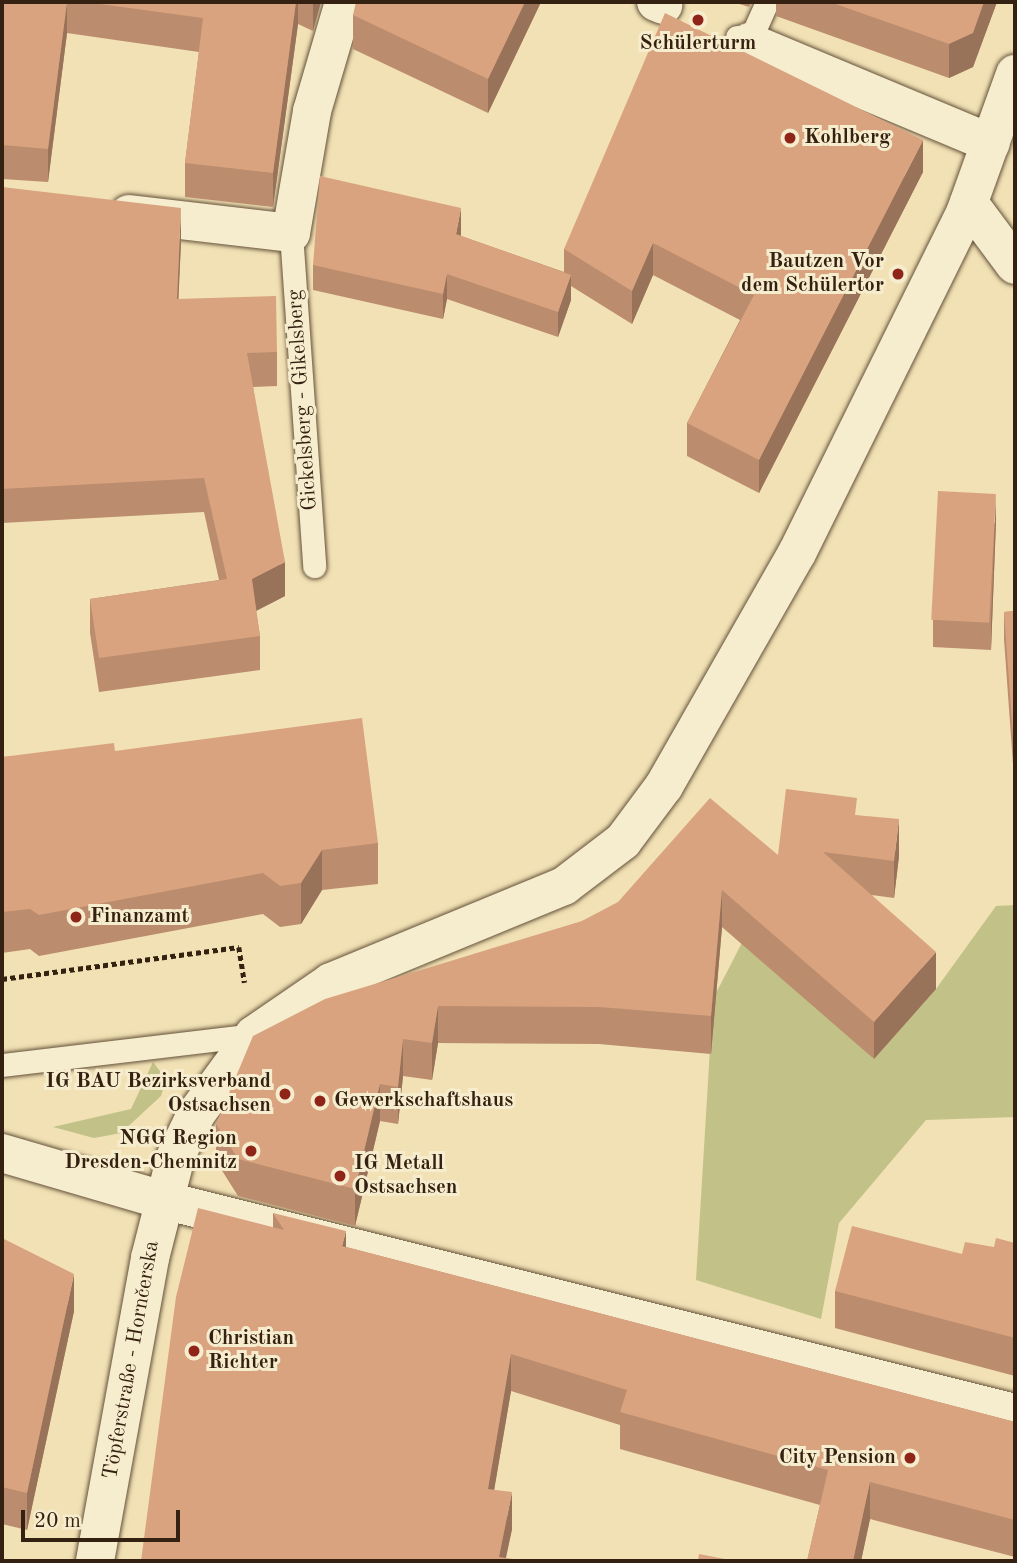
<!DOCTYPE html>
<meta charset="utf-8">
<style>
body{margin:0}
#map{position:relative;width:1017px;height:1563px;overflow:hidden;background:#f1e1b4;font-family:"Old Standard TT",serif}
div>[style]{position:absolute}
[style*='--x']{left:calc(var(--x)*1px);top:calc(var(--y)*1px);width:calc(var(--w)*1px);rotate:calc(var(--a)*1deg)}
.green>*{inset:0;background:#c2c187}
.path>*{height:4.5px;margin-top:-2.25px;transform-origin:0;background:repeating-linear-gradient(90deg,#352111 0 5px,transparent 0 8.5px)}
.roads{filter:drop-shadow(0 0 2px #64513a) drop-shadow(0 0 2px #64513a)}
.lane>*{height:23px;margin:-11.5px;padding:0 11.5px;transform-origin:11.5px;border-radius:11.5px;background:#f6ecce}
.street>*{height:38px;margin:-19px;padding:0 19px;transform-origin:19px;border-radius:19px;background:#f6ecce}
.wall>*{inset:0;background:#bb8c6d}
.shaded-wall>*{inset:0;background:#987259}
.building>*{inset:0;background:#d9a37f;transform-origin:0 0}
.dots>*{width:19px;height:19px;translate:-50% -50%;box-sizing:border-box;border:4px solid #f6ecce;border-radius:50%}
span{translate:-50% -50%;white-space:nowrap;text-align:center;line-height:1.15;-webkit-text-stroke:6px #f6ecce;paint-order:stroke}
.poi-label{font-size:21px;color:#352111;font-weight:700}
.left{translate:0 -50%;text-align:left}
.right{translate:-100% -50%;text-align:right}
.street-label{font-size:21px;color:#352111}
.frame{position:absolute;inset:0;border:4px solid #352111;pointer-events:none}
.scale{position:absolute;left:21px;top:1510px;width:159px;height:32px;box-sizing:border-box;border:4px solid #352111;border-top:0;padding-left:9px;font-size:21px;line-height:24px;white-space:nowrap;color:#352111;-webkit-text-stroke:5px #f6ecce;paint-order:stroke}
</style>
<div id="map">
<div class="green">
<i style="clip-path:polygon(1015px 905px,1015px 1117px,926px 1120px,839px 1223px,821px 1319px,696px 1280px,713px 999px,748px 931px,874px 1059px,936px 989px,996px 906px)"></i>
<i style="clip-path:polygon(153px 1062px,166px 1079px,161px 1096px,121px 1133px,94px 1138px,53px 1127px,131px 1109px)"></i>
</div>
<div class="path">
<i style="--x:2;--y:979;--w:239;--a:-7.7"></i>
<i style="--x:239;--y:947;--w:36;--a:81"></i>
</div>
<div class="roads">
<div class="lane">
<i style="--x:737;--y:37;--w:13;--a:23"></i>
<i style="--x:749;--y:42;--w:44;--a:-65.8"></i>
<i style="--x:291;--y:233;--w:334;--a:86"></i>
<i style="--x:2;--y:1065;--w:254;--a:-6.8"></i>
</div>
<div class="street">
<i style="--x:656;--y:2;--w:8;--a:23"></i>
<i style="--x:749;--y:42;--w:262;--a:22.7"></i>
<i style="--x:969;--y:203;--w:77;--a:53.4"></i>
<i style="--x:129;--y:214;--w:163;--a:6.7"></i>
<i style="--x:291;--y:233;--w:124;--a:-80.2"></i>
<i style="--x:312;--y:111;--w:114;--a:-73.6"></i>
<i style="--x:2;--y:1153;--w:168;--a:16.3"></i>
<i style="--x:163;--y:1200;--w:878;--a:14.04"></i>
<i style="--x:95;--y:1561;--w:308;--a:-79.7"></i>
<i style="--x:150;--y:1258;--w:105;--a:-75.7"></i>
<i style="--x:176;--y:1156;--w:47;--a:-64.5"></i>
<i style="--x:196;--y:1114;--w:98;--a:-53.7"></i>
<i style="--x:254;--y:1035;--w:93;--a:-34.5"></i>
<i style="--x:331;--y:982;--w:252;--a:-22.4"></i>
<i style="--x:564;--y:886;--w:74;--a:-37.3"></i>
<i style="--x:623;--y:841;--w:69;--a:-53.3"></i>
<i style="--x:664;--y:786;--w:268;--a:-60.3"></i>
<i style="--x:797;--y:553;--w:379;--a:-63.7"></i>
<i style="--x:965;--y:213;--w:148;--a:-70.2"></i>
</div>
</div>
<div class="wall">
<i style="clip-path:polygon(2px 2px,321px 2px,313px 31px,298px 24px,273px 207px,185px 197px,185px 163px,199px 52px,67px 33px,48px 182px,2px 179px)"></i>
<i style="clip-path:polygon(541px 2px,488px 113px,353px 49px,353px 15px)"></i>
<i style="clip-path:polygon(733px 2px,752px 2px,749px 7px)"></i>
<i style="clip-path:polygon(776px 2px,997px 2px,973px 67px,949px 78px,776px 16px)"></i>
<i style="clip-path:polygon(923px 172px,759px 493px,687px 456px,687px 423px,740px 320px,653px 275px,632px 324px,571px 286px,571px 300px,558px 337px,447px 299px,443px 319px,313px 290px,313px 265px,461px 234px,461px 236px,564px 272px,564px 249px)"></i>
<i style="clip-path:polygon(2px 187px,181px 242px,178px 299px,277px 352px,277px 386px,253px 387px,285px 596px,256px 611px,260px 636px,260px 670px,99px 692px,90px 633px,90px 599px,219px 580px,204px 512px,2px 523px)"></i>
<i style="clip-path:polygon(996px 521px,991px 650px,933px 647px,933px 620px)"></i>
<i style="clip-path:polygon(1015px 611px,1015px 792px,1004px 639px,1004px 612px)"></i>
<i style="clip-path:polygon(115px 751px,378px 843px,378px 884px,322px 890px,301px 924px,280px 927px,263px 914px,39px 956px,30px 949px,2px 953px,2px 757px)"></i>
<i style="clip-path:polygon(857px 815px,899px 856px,894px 898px,872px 895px,936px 989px,874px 1059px,722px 927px,711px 1054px,599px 1044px,438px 1043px,432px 1080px,403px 1076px,398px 1124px,380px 1121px,355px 1226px,238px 1196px,216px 1161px,216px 1124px,582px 921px,778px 855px)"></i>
<i style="clip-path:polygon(273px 1213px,346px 1247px,1015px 1422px,1015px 1557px,870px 1519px,861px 1561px,807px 1561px,820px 1505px,620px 1449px,620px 1425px,511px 1391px,494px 1490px,512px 1529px,506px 1558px,141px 1561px,273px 1228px)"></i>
<i style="clip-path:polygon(2px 1238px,74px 1311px,27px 1530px,2px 1524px)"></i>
<i style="clip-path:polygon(1015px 1243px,1015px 1376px,835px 1328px,835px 1291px,962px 1254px)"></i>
</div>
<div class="shaded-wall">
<i style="clip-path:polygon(67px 2px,67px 33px,48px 182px,48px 149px)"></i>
<i style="clip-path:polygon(296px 2px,298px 2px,298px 24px,273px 207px,273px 173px)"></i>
<i style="clip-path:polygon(313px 2px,321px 2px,313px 31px)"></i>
<i style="clip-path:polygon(525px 2px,541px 2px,488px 113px,488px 79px)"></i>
<i style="clip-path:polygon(984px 2px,997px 2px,973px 67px,949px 78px,949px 44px)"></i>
<i style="clip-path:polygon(923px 140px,923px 172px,759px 493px,759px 460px)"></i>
<i style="clip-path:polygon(181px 208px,181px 242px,177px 333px,177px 299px)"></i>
<i style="clip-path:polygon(461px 208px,461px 234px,456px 260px,456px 234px)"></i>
<i style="clip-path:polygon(653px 243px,653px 275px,632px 324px,632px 291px)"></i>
<i style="clip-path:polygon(447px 274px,447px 299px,443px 319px,443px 294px)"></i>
<i style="clip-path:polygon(571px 275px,571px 300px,558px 337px,558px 312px)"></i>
<i style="clip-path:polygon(996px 494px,996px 521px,991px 650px,991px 623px)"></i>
<i style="clip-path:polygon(285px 562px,285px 596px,252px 613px,252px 579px)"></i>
<i style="clip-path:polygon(899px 819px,899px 856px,894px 898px,894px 861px)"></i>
<i style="clip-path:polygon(322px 850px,322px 890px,301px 924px,301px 883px)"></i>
<i style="clip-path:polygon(722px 890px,722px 927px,711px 1054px,711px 1016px)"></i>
<i style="clip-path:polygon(936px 952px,936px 989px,874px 1059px,874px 1022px)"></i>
<i style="clip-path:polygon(438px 1006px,438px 1043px,432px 1080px,432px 1043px)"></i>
<i style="clip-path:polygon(403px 1039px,403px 1076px,398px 1124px,398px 1087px)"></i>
<i style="clip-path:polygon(380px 1084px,380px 1121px,355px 1226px,355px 1189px)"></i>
<i style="clip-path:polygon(346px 1231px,346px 1268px,342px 1246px)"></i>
<i style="clip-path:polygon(74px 1274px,74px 1311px,27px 1530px,27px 1493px)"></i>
<i style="clip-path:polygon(511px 1354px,511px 1391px,488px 1526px,488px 1489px)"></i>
<i style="clip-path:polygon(870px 1482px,870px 1519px,861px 1561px,853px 1561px)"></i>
<i style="clip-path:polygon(512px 1492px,512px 1529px,505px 1561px,499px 1557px)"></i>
</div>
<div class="building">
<i style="clip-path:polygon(2px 2px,67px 2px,48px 149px,2px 145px)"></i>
<i style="clip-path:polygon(85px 2px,296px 2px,273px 173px,185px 163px,203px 18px)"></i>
<i style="clip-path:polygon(356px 2px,525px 2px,488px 79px,353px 15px)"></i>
<i style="clip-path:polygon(830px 2px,984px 2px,973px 33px,949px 44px)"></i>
<i style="clip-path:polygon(665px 13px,923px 140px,759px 460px,687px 423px,754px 295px,653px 243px,632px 291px,564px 249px)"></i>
<i style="clip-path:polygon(320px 176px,461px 208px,456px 234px,571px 275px,558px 312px,447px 274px,443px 294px,313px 265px)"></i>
<i style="clip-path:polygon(2px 187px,181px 208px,177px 299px,276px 296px,277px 352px,247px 353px,285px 562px,252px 579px,260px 636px,99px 658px,90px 599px,227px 579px,204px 478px,2px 489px)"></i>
<i style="left:938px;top:491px;width:58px;height:129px;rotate:3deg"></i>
<i style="clip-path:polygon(1015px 611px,1015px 765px,1004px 612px)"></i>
<i style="clip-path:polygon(362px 718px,378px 843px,322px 850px,301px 883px,280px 886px,263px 873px,39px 915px,30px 909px,2px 912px,2px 757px,114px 743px,115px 751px)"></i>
<i style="clip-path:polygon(786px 789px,857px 798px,855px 815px,899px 819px,894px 861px,823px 852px,936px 952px,874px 1022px,722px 890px,711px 1016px,599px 1007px,438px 1006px,432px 1043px,403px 1039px,398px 1087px,380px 1084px,355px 1189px,238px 1159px,216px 1124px,253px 1036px,325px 999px,582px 921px,618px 902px,710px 798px,778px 855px)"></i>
<i style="clip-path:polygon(198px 1208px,284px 1230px,273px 1213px,346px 1231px,342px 1246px,1015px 1422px,1015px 1520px,870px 1482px,853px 1561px,807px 1561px,828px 1470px,620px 1412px,627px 1390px,511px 1354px,488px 1489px,512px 1492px,499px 1557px,520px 1560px,520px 1561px,141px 1561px,176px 1297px)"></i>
<i style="clip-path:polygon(852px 1226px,962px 1254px,965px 1242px,994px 1247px,996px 1238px,1015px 1243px,1015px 1338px,835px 1291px)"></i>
<i style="clip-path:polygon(2px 1238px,74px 1274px,27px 1493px,2px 1487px)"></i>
<i style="clip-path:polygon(699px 1554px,735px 1561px,698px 1561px)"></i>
</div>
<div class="dots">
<i style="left:698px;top:20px;background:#8f2418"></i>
<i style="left:790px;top:138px;background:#8f2418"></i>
<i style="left:898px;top:274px;background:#8f2418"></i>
<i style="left:76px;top:917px;background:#8f2418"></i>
<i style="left:285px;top:1094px;background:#8f2418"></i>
<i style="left:320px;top:1101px;background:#8f2418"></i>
<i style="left:251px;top:1151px;background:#8f2418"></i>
<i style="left:340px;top:1176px;background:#8f2418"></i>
<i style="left:194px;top:1351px;background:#8f2418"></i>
<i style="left:910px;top:1458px;background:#8f2418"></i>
</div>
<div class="poi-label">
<span style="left:698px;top:44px">Schülerturm</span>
<span class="left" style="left:804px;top:138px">Kohlberg</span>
<span class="right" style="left:884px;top:274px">Bautzen Vor<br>dem Schülertor</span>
<span class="left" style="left:90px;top:917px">Finanzamt</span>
<span class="right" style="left:271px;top:1094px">IG BAU Bezirksverband<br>Ostsachsen</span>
<span class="left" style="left:334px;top:1101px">Gewerkschaftshaus</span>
<span class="right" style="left:237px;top:1151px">NGG Region<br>Dresden-Chemnitz</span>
<span class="left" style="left:354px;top:1176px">IG Metall<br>Ostsachsen</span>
<span class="left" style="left:208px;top:1351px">Christian<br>Richter</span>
<span class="right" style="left:896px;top:1458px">City Pension</span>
</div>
<div class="street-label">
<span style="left:303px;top:400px;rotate:-94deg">Gickelsberg - Gikelsberg</span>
<span style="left:132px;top:1360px;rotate:-80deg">Töpferstraße - Hornčerska</span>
</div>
<div class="frame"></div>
<div class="scale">20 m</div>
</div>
